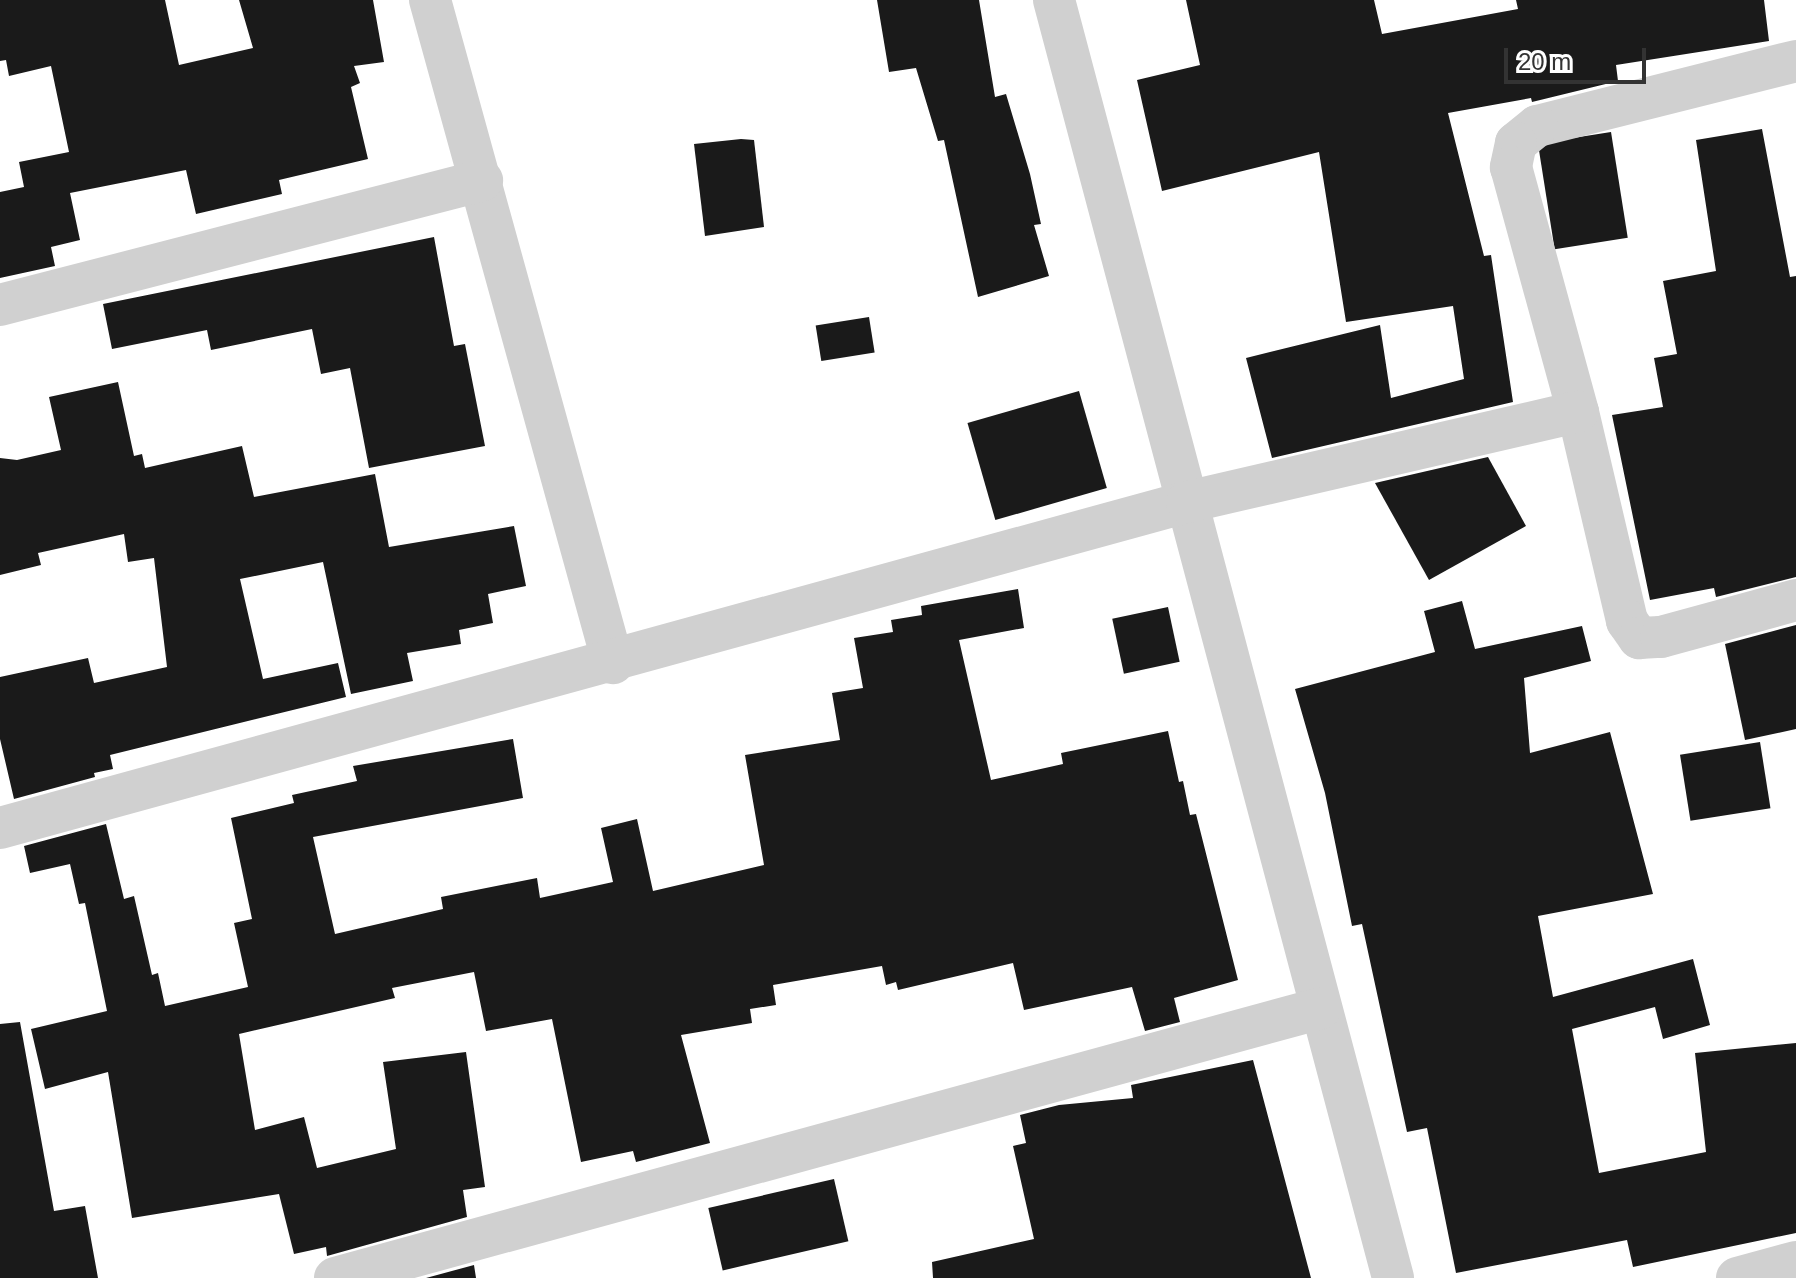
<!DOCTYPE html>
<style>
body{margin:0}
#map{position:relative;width:1796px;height:1278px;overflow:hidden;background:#fff;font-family:Arial,sans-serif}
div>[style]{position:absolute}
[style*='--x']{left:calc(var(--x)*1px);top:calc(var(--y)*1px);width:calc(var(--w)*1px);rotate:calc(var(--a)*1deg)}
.building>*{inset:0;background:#1a1a1a;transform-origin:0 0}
.street>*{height:42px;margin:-21px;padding:0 21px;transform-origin:21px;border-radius:21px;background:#d0d0d0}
span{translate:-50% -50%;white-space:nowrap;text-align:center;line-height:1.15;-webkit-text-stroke:8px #fff;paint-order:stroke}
.scale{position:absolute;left:1504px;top:48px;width:142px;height:36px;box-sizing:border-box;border:4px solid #333;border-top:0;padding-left:10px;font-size:24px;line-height:28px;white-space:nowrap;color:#333;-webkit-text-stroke:6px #fff;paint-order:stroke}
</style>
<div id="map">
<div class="building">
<i style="clip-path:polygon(0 0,165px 0,179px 65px,253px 48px,239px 0,373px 0,384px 62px,354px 66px,360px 83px,351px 87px,368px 159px,279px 180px,282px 194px,196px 214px,186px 170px,70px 193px,80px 240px,51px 247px,55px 266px,0 278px,0 192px,24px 187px,19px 162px,69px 152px,51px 66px,9px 76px,6px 60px,0 61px)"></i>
<i style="clip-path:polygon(877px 0,979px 0,995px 97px,1006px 94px,1030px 174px,1041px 224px,1034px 225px,1049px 276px,978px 297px,944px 140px,938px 141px,916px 68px,889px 72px)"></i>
<i style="clip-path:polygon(1186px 0,1374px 0,1382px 34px,1518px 9px,1516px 0,1764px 0,1769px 41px,1616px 65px,1618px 81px,1532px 102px,1531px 98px,1448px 113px,1484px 256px,1491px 255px,1513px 402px,1272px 458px,1246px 358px,1380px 325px,1391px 398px,1464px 379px,1453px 306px,1346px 322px,1319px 152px,1162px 191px,1137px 80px,1200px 65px)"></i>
<i style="clip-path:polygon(1762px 129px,1790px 277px,1796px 276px,1796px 577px,1716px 597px,1714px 588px,1650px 600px,1612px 415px,1663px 407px,1654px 358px,1677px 354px,1663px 281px,1716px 271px,1696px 140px)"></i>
<i style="left:1611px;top:132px;width:107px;height:74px;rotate:81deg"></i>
<i style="clip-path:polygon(741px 139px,754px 140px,764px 227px,705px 236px,694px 144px)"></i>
<i style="clip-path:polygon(434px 237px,454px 346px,465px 344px,485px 446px,369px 468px,350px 368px,321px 374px,312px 329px,211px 350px,207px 330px,112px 349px,103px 304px)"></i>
<i style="left:869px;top:317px;width:36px;height:54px;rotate:81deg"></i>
<i style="clip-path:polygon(118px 382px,134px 456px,142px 454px,145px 468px,242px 446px,254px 497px,375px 474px,389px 547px,514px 526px,526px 586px,488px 594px,493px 623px,459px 630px,461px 644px,407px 653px,413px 681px,351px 694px,323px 562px,240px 579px,263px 679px,338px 663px,346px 697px,110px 755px,113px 769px,94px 773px,95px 777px,14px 799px,0 739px,0 677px,88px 658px,94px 683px,167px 667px,154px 558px,128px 562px,124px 534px,38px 553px,41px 565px,0 575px,0 458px,17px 460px,61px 450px,49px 397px)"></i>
<i style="left:1079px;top:391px;width:101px;height:116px;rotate:74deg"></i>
<i style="clip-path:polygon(1488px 457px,1526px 526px,1429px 580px,1375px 483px)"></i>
<i style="clip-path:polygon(1018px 589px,1024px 628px,959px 640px,991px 780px,1063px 764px,1061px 753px,1168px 731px,1179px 782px,1183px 781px,1190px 815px,1196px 814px,1238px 980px,1174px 998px,1180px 1022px,1145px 1031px,1132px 987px,1024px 1010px,1013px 963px,898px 990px,896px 982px,886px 985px,882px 966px,773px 985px,776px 1005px,750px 1009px,752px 1023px,681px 1035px,710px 1143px,636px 1162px,633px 1151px,581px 1162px,552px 1019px,486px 1031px,474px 972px,392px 988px,395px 998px,239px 1034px,255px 1130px,304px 1117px,317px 1168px,396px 1149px,383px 1062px,466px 1052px,485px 1187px,463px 1190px,467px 1217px,327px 1256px,326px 1247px,294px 1254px,279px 1194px,132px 1218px,108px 1072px,45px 1089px,31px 1029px,107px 1011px,85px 903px,79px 904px,70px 864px,30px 873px,24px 846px,106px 824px,124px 899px,134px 896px,152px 975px,158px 973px,165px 1006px,248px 987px,234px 923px,252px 919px,231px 818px,294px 803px,292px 795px,357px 781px,353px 766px,513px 739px,523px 798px,313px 837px,335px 934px,443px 909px,441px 897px,537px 878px,540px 898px,613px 882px,601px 828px,637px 819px,653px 891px,764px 865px,745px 755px,840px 740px,832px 693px,863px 688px,854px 638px,893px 632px,891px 620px,922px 615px,921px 606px)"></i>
<i style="clip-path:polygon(1462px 601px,1475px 649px,1582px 626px,1591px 661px,1524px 678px,1530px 753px,1610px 732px,1653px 894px,1538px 916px,1553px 997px,1693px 959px,1710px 1025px,1663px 1039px,1655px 1007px,1572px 1029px,1599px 1173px,1706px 1152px,1695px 1053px,1796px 1043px,1796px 1233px,1633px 1267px,1627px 1240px,1456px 1273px,1427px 1128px,1407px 1132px,1362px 924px,1352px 926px,1325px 793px,1295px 689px,1435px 652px,1424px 611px)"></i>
<i style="left:1168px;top:607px;width:56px;height:57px;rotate:78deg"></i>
<i style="clip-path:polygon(1796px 625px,1796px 729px,1745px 740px,1725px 644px)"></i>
<i style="left:1760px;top:742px;width:67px;height:81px;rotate:81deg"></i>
<i style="clip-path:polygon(20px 1022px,54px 1211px,85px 1206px,98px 1278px,0 1278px,0 1024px)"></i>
<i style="clip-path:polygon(1253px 1060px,1311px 1278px,933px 1278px,932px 1262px,1034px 1239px,1013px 1146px,1026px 1143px,1020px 1115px,1059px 1105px,1133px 1098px,1131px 1085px)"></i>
<i style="left:834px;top:1179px;width:64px;height:129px;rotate:77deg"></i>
<i style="clip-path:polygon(474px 1265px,476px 1278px,426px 1278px)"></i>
</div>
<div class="street">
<i style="--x:430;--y:0;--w:688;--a:74.57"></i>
<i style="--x:1054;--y:0;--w:1322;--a:75.14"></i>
<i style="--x:1796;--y:61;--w:267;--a:165.9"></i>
<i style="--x:1537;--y:126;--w:27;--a:141"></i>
<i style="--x:1516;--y:143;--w:25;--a:102"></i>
<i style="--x:1511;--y:167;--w:254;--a:74.7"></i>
<i style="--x:1578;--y:412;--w:215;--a:76.8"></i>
<i style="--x:1627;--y:621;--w:21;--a:55"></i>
<i style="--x:1639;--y:638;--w:22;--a:-3"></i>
<i style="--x:1661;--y:637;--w:140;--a:-15.3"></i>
<i style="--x:0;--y:305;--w:498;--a:-14.5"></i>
<i style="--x:0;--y:828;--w:1231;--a:-15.36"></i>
<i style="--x:1187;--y:502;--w:401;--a:-13"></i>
<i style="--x:335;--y:1278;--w:1022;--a:-15.31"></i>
<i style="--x:1737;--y:1278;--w:61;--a:-15.2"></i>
</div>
<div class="scale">20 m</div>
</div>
